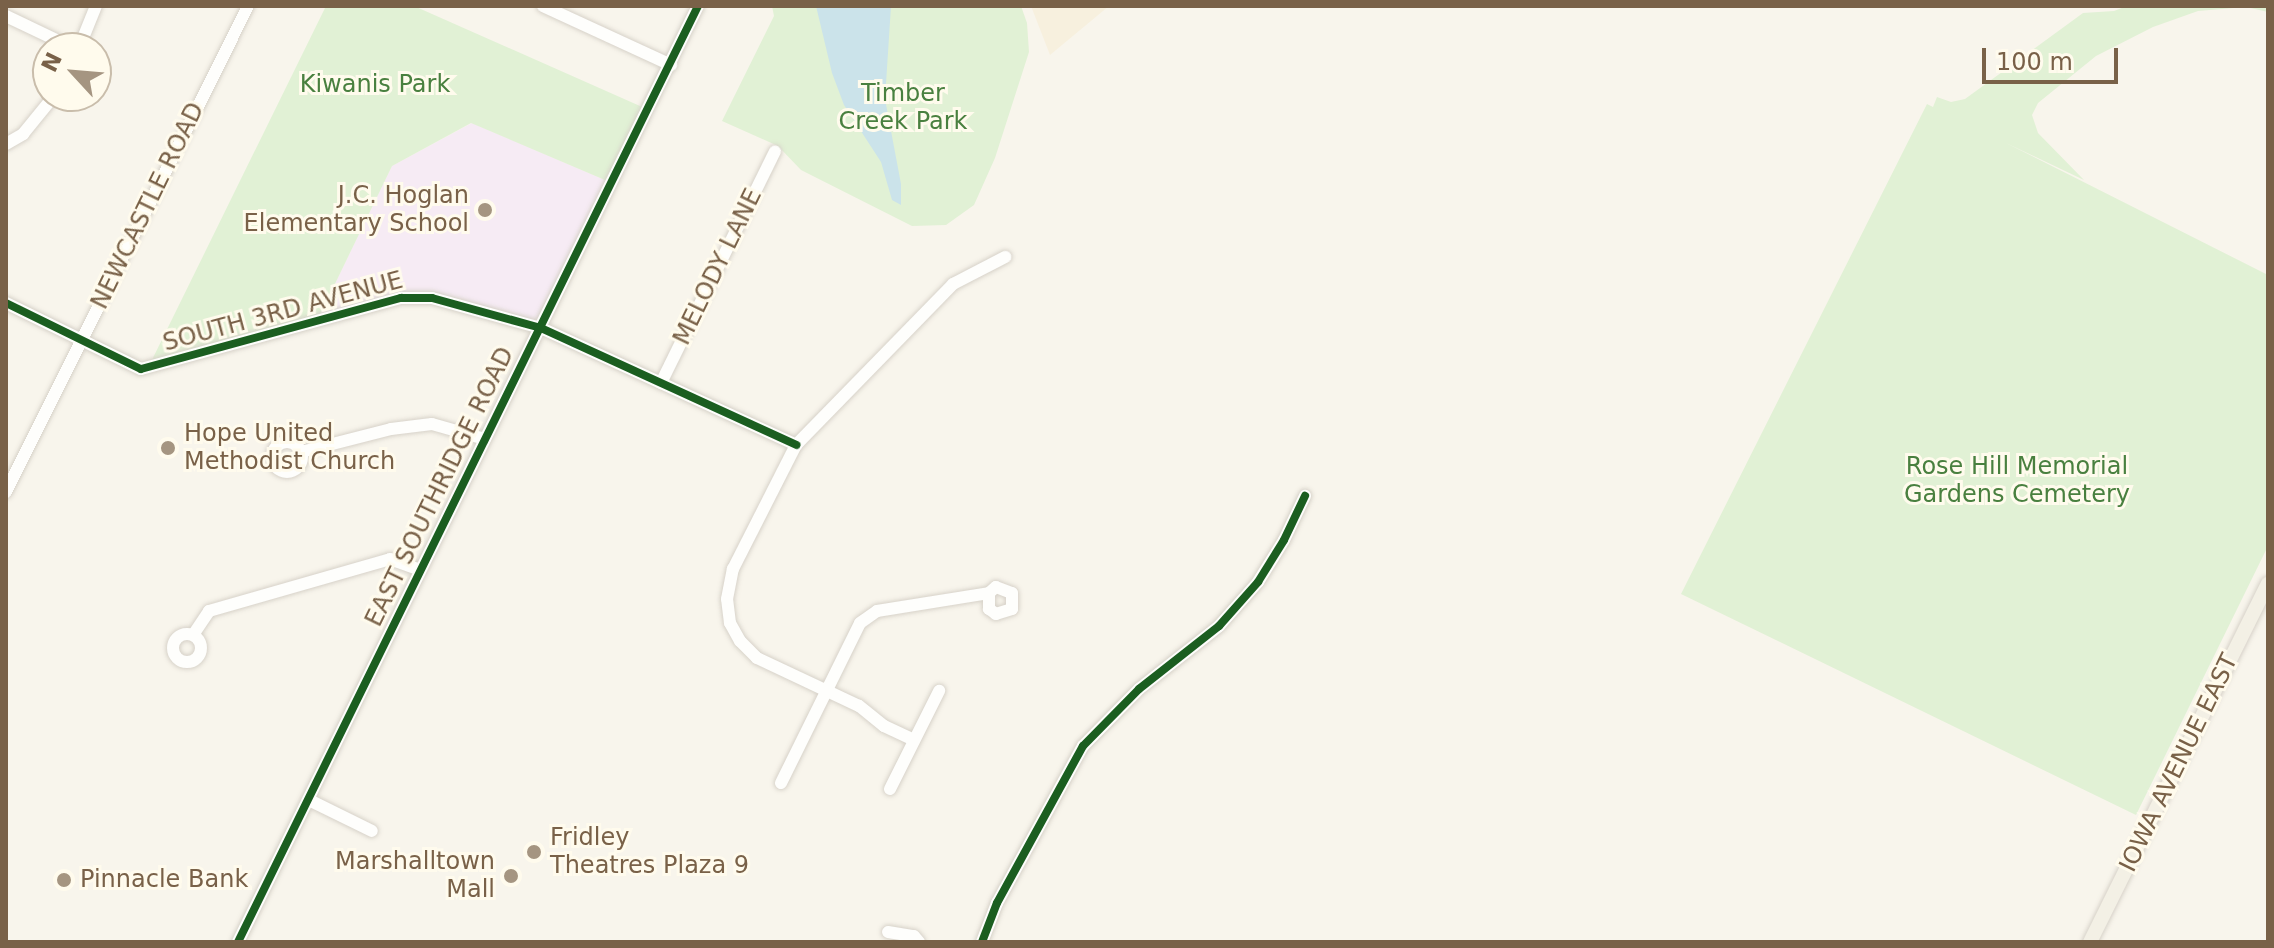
<!DOCTYPE html>
<style>
body{margin:0}
#map{position:relative;width:2274px;height:948px;overflow:hidden;background:#f8f5ec;font-family:"DejaVu Sans",sans-serif}
div>[style]{position:absolute}
[style*='--x']{left:calc(var(--x)*1px);top:calc(var(--y)*1px);width:calc(var(--w)*1px);rotate:calc(var(--a)*1deg)}
.residential>*{inset:0;background:#f7f0de}
.education>*{inset:0;background:#f6ebf4}
.green>*{inset:0;background:#e1f1d5}
.water>*{inset:0;background:#cbe3ea}
.roads{filter:drop-shadow(0 0 2px #d7d2c9) drop-shadow(0 0 2px #d7d2c9)}
.minor>*{height:12px;margin:-6px;padding:0 6px;transform-origin:6px;border-radius:6px;background:#fefefc}
.minor>.ring{margin:-6px;padding:0;box-sizing:content-box;background:none;border:12px solid #fefefc;border-radius:50%}
.major>*{height:14px;margin:-7px;padding:0 7px;transform-origin:7px;border-radius:7px;background:#f3f0e5}
.cycleway>*{height:8px;margin:-4px;padding:0 4px;transform-origin:4px;border-radius:4px;background:#1b5e20}
.dots>*{width:22px;height:22px;translate:-50% -50%;box-sizing:border-box;border:4px solid #fffbed;border-radius:50%}
span{translate:-50% -50%;white-space:nowrap;text-align:center;line-height:1.15;-webkit-text-stroke:6px #fffbed;paint-order:stroke}
.park-label{font-size:24px;color:#49803f}
.poi-label{font-size:24px;color:#796148}
.right{translate:-100% -50%;text-align:right}
.left{translate:0 -50%;text-align:left}
.street-label{font-size:24px;color:#796148}
.frame{position:absolute;inset:0;border:8px solid #796148;pointer-events:none}
.north{position:absolute;left:32px;top:32px;width:80px;height:80px;box-sizing:border-box;background:#fffbed;border:2px solid #c9bdab;border-radius:50%;rotate:296deg;font-size:22px;font-weight:700;line-height:32px;text-align:center;color:#796148}
.north::after{content:'';display:block;margin:auto;width:28px;height:36px;background:#a59581;clip-path:polygon(50% 0,100% 100%,50% 72%,0 100%)}
.scale{position:absolute;left:1982px;top:48px;width:136px;height:36px;box-sizing:border-box;border:4px solid #796148;border-top:0;padding-left:10px;font-size:24px;line-height:28px;white-space:nowrap;color:#796148;-webkit-text-stroke:6px #fffbed;paint-order:stroke}
</style>
<div id="map">
<div class="residential">
<i style="clip-path:polygon(1031px 6px,1109px 6px,1050px 55px)"></i>
</div>
<div class="education">
<i style="clip-path:polygon(472px 123px,612px 183px,541px 328px,413px 295px,317px 321px,392px 166px)"></i>
</div>
<div class="green">
<i style="clip-path:polygon(326px 6px,414px 6px,649px 110px,612px 183px,471px 123px,392px 166px,317px 321px,148px 368px)"></i>
<i style="clip-path:polygon(772px 6px,1021px 6px,1027px 23px,1029px 52px,995px 158px,974px 205px,946px 225px,912px 226px,801px 170px,778px 146px,722px 121px,774px 16px)"></i>
<i style="clip-path:polygon(2127px 6px,2268px 6px,2268px 12px,2246px 7px,2198px 11px,2153px 27px,2096px 56px,2038px 103px,2032px 115px,2038px 133px,2084px 180px,2006px 143px,2268px 275px,2268px 546px,2136px 815px,1681px 594px,1927px 104px,1933px 107px,1937px 97px,1951px 102px,1965px 99px,2083px 13px,2114px 11px)"></i>
</div>
<div class="water">
<i style="clip-path:polygon(816px 6px,891px 6px,885px 99px,901px 184px,901px 205px,892px 200px,881px 162px,844px 105px,832px 73px)"></i>
</div>
<div class="roads">
<div class="minor">
<i style="--x:543;--y:6;--w:141;--a:24.7"></i>
<i style="--x:6;--y:16;--w:74;--a:25.5"></i>
<i style="--x:79;--y:48;--w:45;--a:-68"></i>
<i style="--x:6;--y:144;--w:20;--a:-30"></i>
<i style="--x:23;--y:134;--w:49;--a:-50.8"></i>
<i style="--x:6;--y:303;--w:150;--a:26.1"></i>
<i style="--x:141;--y:369;--w:270;--a:-15.3"></i>
<i style="--x:401;--y:298;--w:31;--a:0"></i>
<i style="--x:432;--y:298;--w:113;--a:15.4"></i>
<i style="--x:541;--y:328;--w:281;--a:24.6"></i>
<i style="--x:661;--y:383;--w:258;--a:-63.8"></i>
<i class="ring" style="left:272px;top:442px;width:18px;height:18px"></i>
<i style="--x:301;--y:452;--w:93;--a:-14.3"></i>
<i style="--x:391;--y:429;--w:41;--a:-7"></i>
<i style="--x:432;--y:424;--w:55;--a:15.8"></i>
<i style="--x:6;--y:492;--w:543;--a:-63.53"></i>
<i class="ring" style="left:173px;top:634px;width:16px;height:16px"></i>
<i style="--x:193;--y:635;--w:29;--a:-56"></i>
<i style="--x:209;--y:611;--w:188;--a:-16"></i>
<i style="--x:390;--y:559;--w:32;--a:20"></i>
<i style="--x:914;--y:740;--w:33;--a:-155"></i>
<i style="--x:884;--y:726;--w:32;--a:-141"></i>
<i style="--x:859;--y:706;--w:113;--a:-154.8"></i>
<i style="--x:757;--y:658;--w:24;--a:-135"></i>
<i style="--x:740;--y:641;--w:21;--a:-119"></i>
<i style="--x:730;--y:623;--w:24;--a:-97"></i>
<i style="--x:727;--y:599;--w:31;--a:-79"></i>
<i style="--x:733;--y:569;--w:139;--a:-63.1"></i>
<i style="--x:796;--y:445;--w:225;--a:-45.7"></i>
<i style="--x:953;--y:284;--w:59;--a:-27.4"></i>
<i style="--x:781;--y:783;--w:178;--a:-63.7"></i>
<i style="--x:860;--y:623;--w:21;--a:-35"></i>
<i style="--x:877;--y:611;--w:113;--a:-9.1"></i>
<i style="--x:989;--y:593;--w:9;--a:-41"></i>
<i style="--x:996;--y:587;--w:17;--a:21"></i>
<i style="--x:1012;--y:593;--w:16;--a:90"></i>
<i style="--x:1012;--y:609;--w:17;--a:163"></i>
<i style="--x:996;--y:614;--w:9;--a:-144"></i>
<i style="--x:989;--y:609;--w:16;--a:-90"></i>
<i style="--x:890;--y:789;--w:110;--a:-63.4"></i>
<i style="--x:309;--y:800;--w:70;--a:26.2"></i>
<i style="--x:888;--y:932;--w:26;--a:9"></i>
<i style="--x:914;--y:936;--w:8;--a:50"></i>
<i style="--x:238;--y:942;--w:1043;--a:-63.83"></i>
<i style="--x:982;--y:942;--w:42;--a:-69"></i>
<i style="--x:997;--y:903;--w:179;--a:-61.3"></i>
<i style="--x:1083;--y:746;--w:80;--a:-45.5"></i>
<i style="--x:1139;--y:689;--w:102;--a:-38.2"></i>
<i style="--x:1219;--y:626;--w:59;--a:-48.4"></i>
<i style="--x:1258;--y:582;--w:49;--a:-58.2"></i>
<i style="--x:1284;--y:540;--w:49;--a:-64.5"></i>
</div>
<div class="major">
<i style="--x:2090;--y:942;--w:400;--a:-63.6"></i>
</div>
</div>
<div class="cycleway">
<i style="--x:6;--y:303;--w:150;--a:26.1"></i>
<i style="--x:141;--y:369;--w:270;--a:-15.3"></i>
<i style="--x:401;--y:298;--w:31;--a:0"></i>
<i style="--x:432;--y:298;--w:113;--a:15.4"></i>
<i style="--x:541;--y:328;--w:281;--a:24.6"></i>
<i style="--x:238;--y:942;--w:1043;--a:-63.83"></i>
<i style="--x:982;--y:942;--w:42;--a:-69"></i>
<i style="--x:997;--y:903;--w:179;--a:-61.3"></i>
<i style="--x:1083;--y:746;--w:80;--a:-45.5"></i>
<i style="--x:1139;--y:689;--w:102;--a:-38.2"></i>
<i style="--x:1219;--y:626;--w:59;--a:-48.4"></i>
<i style="--x:1258;--y:582;--w:49;--a:-58.2"></i>
<i style="--x:1284;--y:540;--w:49;--a:-64.5"></i>
</div>
<div class="dots">
<i style="left:485px;top:210px;background:#a59581"></i>
<i style="left:168px;top:448px;background:#a59581"></i>
<i style="left:534px;top:852px;background:#a59581"></i>
<i style="left:511px;top:876px;background:#a59581"></i>
<i style="left:64px;top:880px;background:#a59581"></i>
</div>
<div class="park-label">
<span style="left:375px;top:85px">Kiwanis Park</span>
<span style="left:903px;top:108px">Timber<br>Creek Park</span>
<span style="left:2017px;top:481px">Rose Hill Memorial<br>Gardens Cemetery</span>
</div>
<div class="poi-label">
<span class="right" style="left:469px;top:210px">J.C. Hoglan<br>Elementary School</span>
<span class="left" style="left:184px;top:448px">Hope United<br>Methodist Church</span>
<span class="left" style="left:550px;top:852px">Fridley<br>Theatres Plaza 9</span>
<span class="right" style="left:495px;top:876px">Marshalltown<br>Mall</span>
<span class="left" style="left:80px;top:880px">Pinnacle Bank</span>
</div>
<div class="street-label">
<span style="left:148px;top:206px;rotate:-64deg">NEWCASTLE ROAD</span>
<span style="left:718px;top:267px;rotate:-64deg">MELODY LANE</span>
<span style="left:283px;top:312px;rotate:-15deg">SOUTH 3RD AVENUE</span>
<span style="left:440px;top:487px;rotate:-64deg">EAST SOUTHRIDGE ROAD</span>
<span style="left:2179px;top:763px;rotate:-64deg">IOWA AVENUE EAST</span>
</div>
<div class="frame"></div>
<div class="north">N</div>
<div class="scale">100 m</div>
</div>
